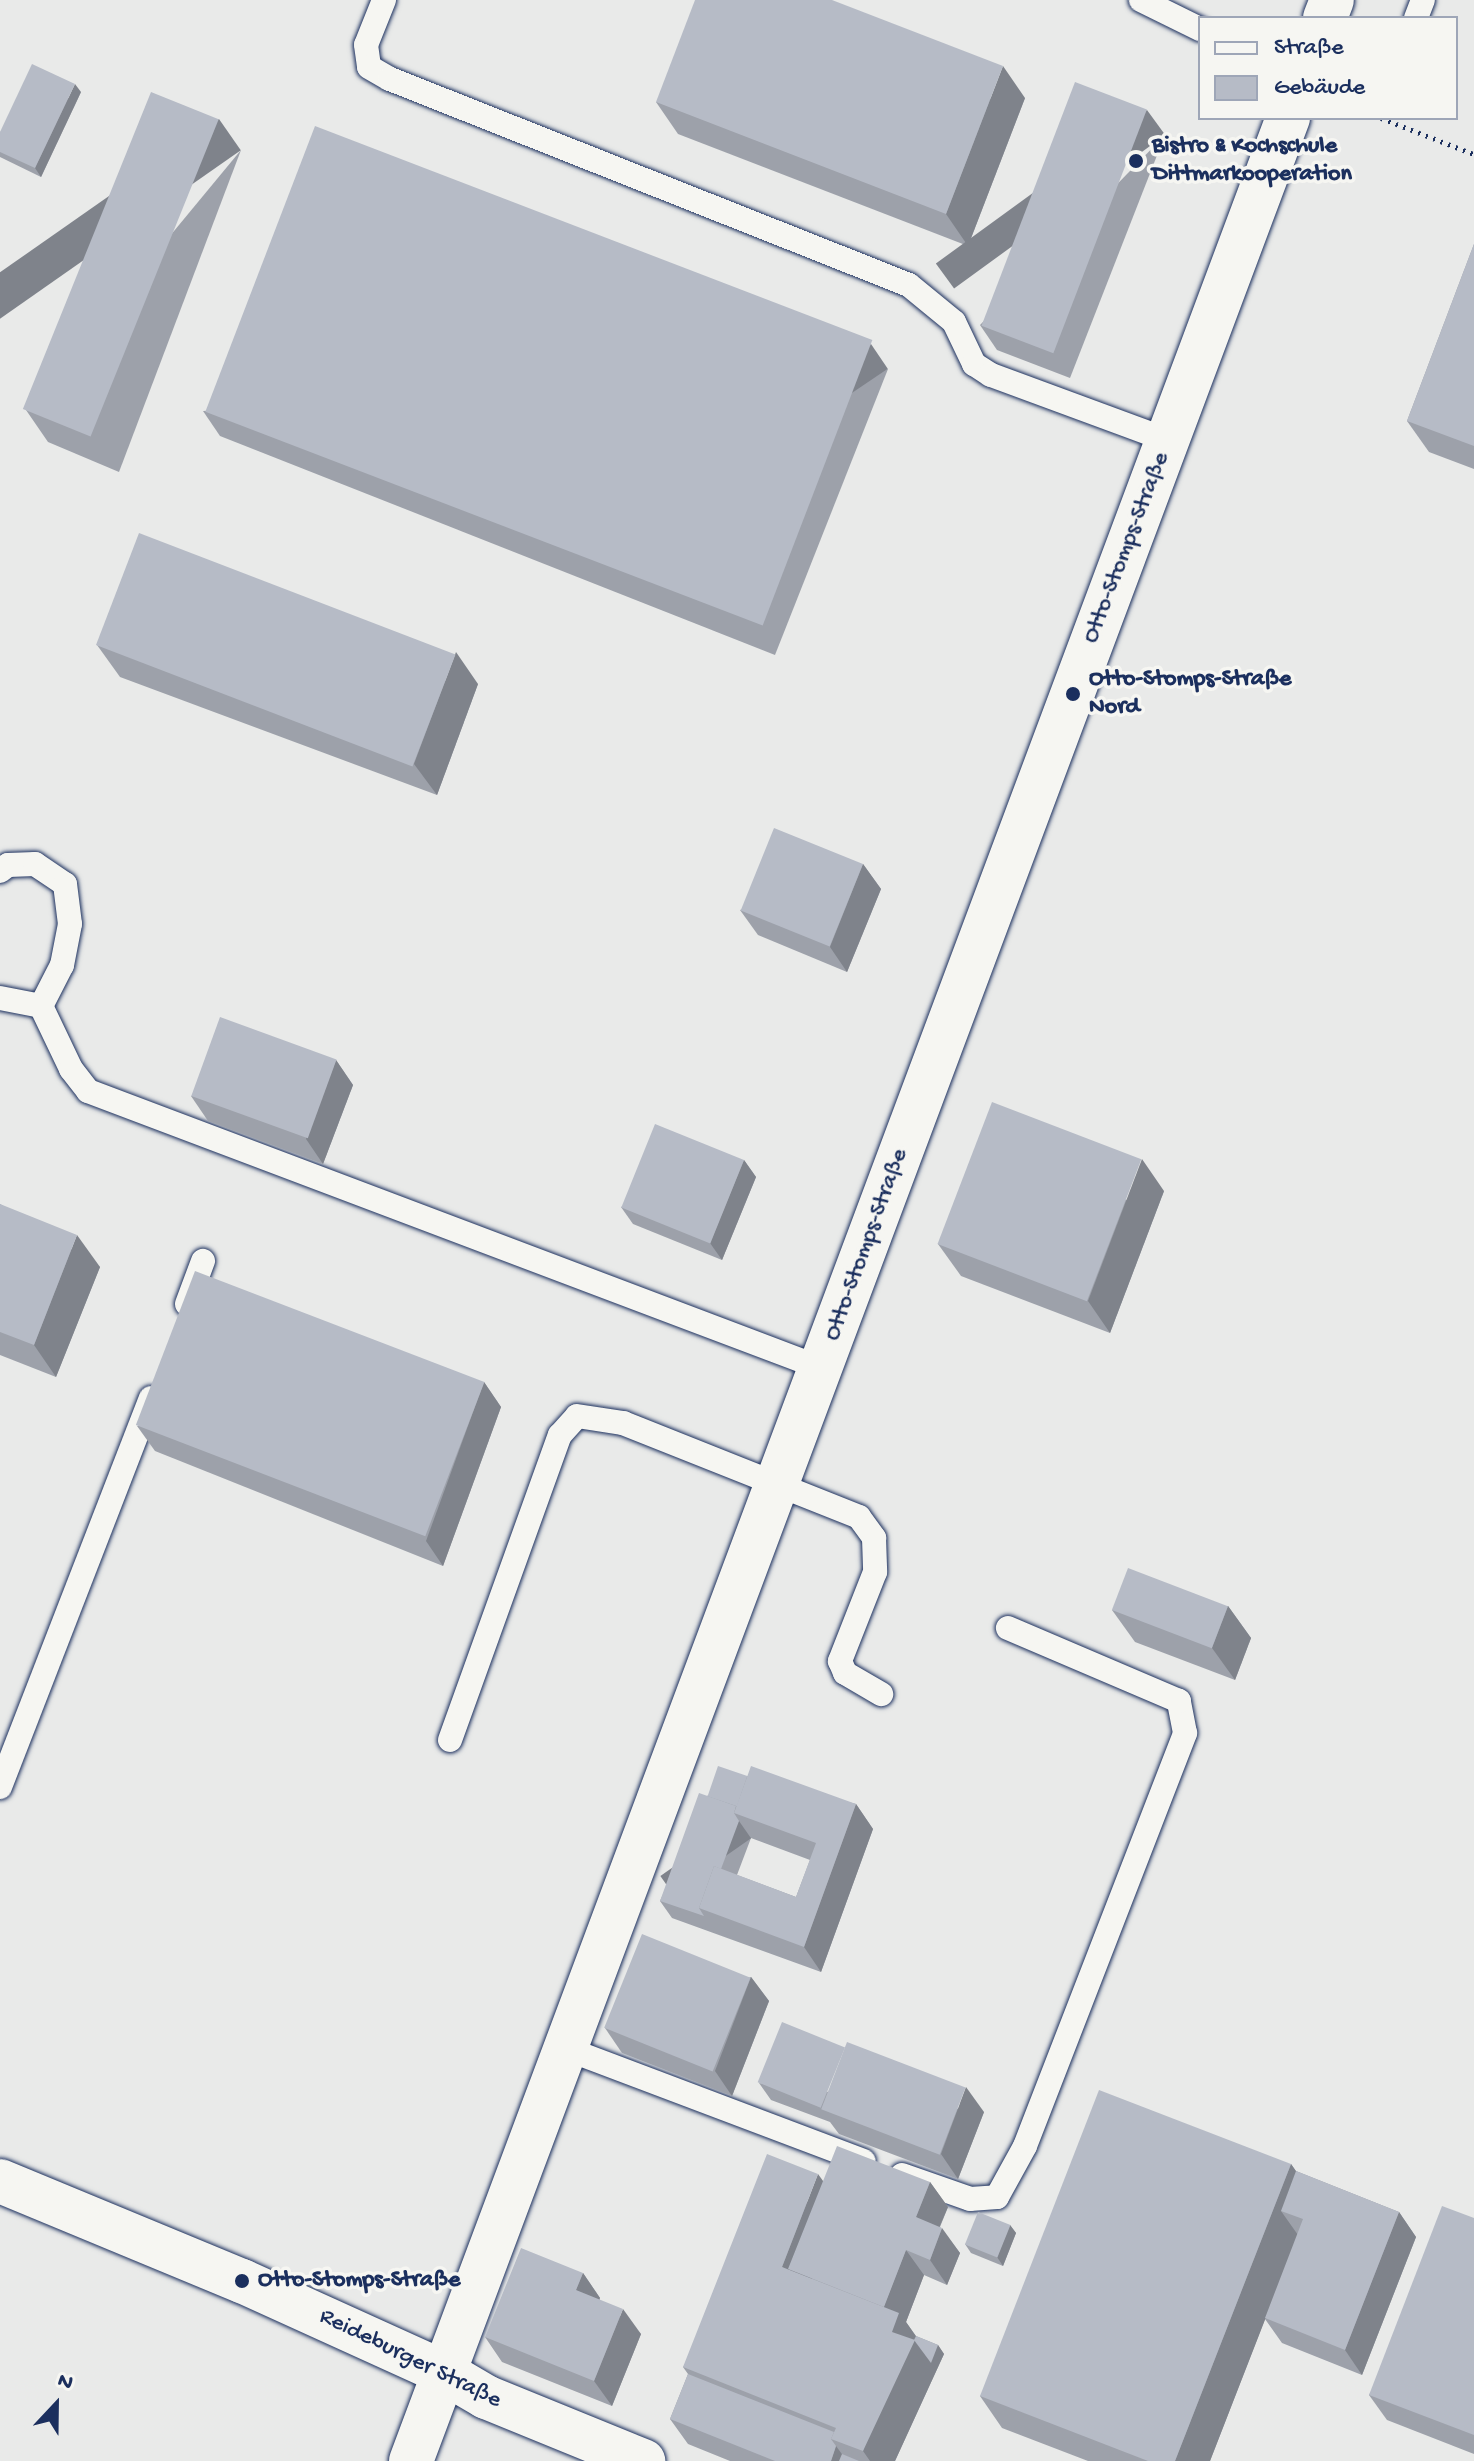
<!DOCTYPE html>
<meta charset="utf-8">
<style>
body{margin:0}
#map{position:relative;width:1474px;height:2461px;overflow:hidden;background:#e9eae9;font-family:"Gochi Hand",sans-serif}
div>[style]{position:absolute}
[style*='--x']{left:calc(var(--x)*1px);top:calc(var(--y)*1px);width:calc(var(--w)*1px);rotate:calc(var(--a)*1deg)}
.path>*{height:5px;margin-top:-2.5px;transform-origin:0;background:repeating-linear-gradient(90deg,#1b2f5e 0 2px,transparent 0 8px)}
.roads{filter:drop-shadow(0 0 2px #1b2f5e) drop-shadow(0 0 2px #1b2f5e)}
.lane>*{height:24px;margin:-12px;padding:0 12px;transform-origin:12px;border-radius:12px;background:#f6f6f2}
.secondary>*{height:44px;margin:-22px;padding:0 22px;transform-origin:22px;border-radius:22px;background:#f6f6f2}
.wall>*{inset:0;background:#9da1aa}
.shaded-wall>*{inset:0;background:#7f838b;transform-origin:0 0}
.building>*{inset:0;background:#b6bbc6;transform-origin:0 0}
.dots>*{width:22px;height:22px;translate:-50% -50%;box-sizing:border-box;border:4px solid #f6f6f2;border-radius:50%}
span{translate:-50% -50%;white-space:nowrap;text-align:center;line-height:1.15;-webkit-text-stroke:7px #f6f6f2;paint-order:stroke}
.poi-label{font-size:24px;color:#1b2f5e;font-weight:700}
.left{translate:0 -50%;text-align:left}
.street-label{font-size:24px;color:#1b2f5e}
.legend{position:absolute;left:1198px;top:16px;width:260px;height:104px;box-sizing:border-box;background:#f6f6f2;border:2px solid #9ea6b7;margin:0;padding:10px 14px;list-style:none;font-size:24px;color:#1b2f5e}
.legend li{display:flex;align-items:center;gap:16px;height:40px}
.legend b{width:40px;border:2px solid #9ea6b7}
.north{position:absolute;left:16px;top:2365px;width:80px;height:80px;-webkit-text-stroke:6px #f6f6f2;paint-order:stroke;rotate:22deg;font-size:22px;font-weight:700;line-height:32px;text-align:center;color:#1b2f5e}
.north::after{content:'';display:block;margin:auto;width:28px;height:36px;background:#1b2f5e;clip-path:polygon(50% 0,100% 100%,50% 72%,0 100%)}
</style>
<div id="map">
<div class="path">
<i style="--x:1381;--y:118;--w:100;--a:21.2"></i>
</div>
<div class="roads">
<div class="lane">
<i style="--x:384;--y:0;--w:48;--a:111.8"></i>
<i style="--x:366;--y:45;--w:22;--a:82"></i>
<i style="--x:369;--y:67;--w:24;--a:30"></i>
<i style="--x:390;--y:79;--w:558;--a:21.65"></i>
<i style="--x:909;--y:285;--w:58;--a:39.4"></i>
<i style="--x:954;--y:322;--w:47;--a:64.5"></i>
<i style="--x:974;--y:364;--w:20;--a:33"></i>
<i style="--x:991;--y:375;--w:189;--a:20.2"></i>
<i style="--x:1141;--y:0;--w:66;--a:26.2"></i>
<i style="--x:1416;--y:18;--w:19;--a:-69"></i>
<i style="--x:0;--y:871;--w:10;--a:-37"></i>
<i style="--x:8;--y:865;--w:27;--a:-2"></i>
<i style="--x:35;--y:864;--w:36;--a:34"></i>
<i style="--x:65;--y:884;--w:40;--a:82.9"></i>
<i style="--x:70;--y:924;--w:42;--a:101"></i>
<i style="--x:62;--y:965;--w:46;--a:117.1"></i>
<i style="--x:0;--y:998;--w:42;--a:11"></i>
<i style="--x:41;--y:1006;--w:70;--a:64.5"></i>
<i style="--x:71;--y:1069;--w:28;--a:52"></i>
<i style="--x:88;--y:1091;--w:784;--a:20.7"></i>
<i style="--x:187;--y:1304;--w:46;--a:-69.6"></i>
<i style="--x:450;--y:1740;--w:324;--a:-70.2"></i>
<i style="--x:560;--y:1435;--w:25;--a:-48"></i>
<i style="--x:577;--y:1416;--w:47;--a:8.7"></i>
<i style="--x:623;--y:1423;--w:254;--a:21.7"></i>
<i style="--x:859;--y:1517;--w:26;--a:54"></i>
<i style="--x:874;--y:1538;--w:34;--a:88"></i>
<i style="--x:875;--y:1572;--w:96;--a:111.5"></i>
<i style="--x:840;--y:1661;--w:13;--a:67"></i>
<i style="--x:845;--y:1673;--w:42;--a:30.3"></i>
<i style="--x:0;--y:1787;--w:417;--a:-68.8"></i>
<i style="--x:567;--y:2049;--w:317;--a:20.7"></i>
<i style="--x:902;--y:2175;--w:72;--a:19.4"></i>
<i style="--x:970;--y:2199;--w:27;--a:-4"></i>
<i style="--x:997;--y:2197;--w:58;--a:-61.2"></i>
<i style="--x:1025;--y:2146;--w:443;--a:-68.8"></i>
<i style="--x:1185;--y:1733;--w:33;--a:-101"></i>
<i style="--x:1179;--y:1701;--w:186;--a:-156.9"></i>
</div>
<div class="secondary">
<i style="--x:1325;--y:18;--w:19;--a:-69"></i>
<i style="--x:0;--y:2181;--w:262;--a:22.5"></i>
<i style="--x:242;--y:2281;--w:223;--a:24.4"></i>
<i style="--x:445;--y:2373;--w:48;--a:30.3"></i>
<i style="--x:486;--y:2397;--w:170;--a:22.2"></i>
<i style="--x:411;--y:2461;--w:2502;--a:-69.48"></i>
</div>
</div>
<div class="wall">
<i style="clip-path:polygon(81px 92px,41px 177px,0 157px,0 132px)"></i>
<i style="clip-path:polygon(1025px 98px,968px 246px,678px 134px,656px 102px)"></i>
<i style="clip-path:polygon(1165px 135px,1070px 378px,997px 350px,980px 325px)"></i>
<i style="clip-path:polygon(241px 150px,119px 472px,48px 442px,26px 410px)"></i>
<i style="clip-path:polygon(1474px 244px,1474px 469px,1429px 452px,1407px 421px)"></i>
<i style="clip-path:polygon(888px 369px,775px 655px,220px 436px,203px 411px)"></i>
<i style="clip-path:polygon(97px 645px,478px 684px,437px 795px,120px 677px)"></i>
<i style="clip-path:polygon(863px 864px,881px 889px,847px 972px,758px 935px,740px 910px)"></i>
<i style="clip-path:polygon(336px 1060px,353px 1085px,323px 1164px,208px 1121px,191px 1096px)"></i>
<i style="clip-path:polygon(744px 1160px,756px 1177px,722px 1260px,633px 1224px,621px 1207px)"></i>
<i style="clip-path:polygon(1164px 1191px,1110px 1333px,961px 1276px,938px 1244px)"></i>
<i style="clip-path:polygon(0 1204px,100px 1267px,56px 1377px,0 1355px)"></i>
<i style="clip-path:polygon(484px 1382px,501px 1407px,443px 1566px,155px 1451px,137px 1426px)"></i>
<i style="clip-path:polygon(1228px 1606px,1251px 1638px,1235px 1680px,1135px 1642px,1112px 1610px)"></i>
<i style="clip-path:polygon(evenodd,747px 1776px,856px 1804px,873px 1829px,821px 1972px,672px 1918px,660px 1901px,707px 1796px,747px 1776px,751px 1838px,810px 1860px,796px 1897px,737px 1875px,751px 1838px)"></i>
<i style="clip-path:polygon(751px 1977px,769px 2001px,732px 2096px,622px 2053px,605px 2028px)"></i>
<i style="clip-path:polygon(759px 2083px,984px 2112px,958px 2179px,839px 2134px,830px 2122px,771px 2100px)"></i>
<i style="clip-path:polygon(1291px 2164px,1296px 2171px,1399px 2212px,1416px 2237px,1362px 2375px,1282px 2343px,1265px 2319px,1210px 2461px,1088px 2461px,1002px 2428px,980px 2396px)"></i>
<i style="clip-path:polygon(823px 2181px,930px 2182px,948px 2207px,940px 2227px,960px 2253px,947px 2285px,924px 2275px,906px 2322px,916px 2336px,938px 2345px,944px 2354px,895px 2461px,730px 2461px,688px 2444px,670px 2419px,688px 2374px,683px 2367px)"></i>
<i style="clip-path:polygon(1474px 2218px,1474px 2454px,1387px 2420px,1369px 2395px)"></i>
<i style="clip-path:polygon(1010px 2225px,1016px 2233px,1003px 2266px,971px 2253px,965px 2244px)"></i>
<i style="clip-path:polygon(583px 2273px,600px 2298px,599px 2299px,641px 2334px,612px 2406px,502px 2362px,485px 2337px)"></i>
</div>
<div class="shaded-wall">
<i style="clip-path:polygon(1003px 66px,1025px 98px,968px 246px,946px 214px)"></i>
<i style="clip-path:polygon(75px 84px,81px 92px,41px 177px,35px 168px)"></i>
<i style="left:1147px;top:110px;width:31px;height:261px;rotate:54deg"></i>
<i style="left:219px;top:119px;width:38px;height:343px;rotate:55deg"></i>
<i style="left:871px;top:344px;width:30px;height:308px;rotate:56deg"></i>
<i style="clip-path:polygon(456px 652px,478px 684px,437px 795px,414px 764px)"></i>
<i style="clip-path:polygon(863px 864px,881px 889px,847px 972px,830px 947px)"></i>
<i style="clip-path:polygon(336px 1060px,353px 1085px,323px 1164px,306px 1139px)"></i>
<i style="clip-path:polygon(1142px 1159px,1164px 1191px,1110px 1333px,1088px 1301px)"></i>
<i style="clip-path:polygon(744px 1160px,756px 1177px,722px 1260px,710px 1243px)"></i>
<i style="clip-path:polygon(77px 1235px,100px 1267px,56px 1377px,34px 1345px)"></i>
<i style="clip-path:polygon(484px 1382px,501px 1407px,443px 1566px,426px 1541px)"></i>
<i style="clip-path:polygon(1228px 1606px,1251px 1638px,1235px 1680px,1212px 1648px)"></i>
<i style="clip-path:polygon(856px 1804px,873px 1829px,821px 1972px,804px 1947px)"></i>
<i style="left:739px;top:1821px;width:21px;height:96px;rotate:55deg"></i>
<i style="clip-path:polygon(751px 1977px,769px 2001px,732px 2096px,715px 2071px)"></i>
<i style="clip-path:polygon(966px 2087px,984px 2112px,958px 2179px,941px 2154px)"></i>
<i style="clip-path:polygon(1291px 2164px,1313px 2196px,1281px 2211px,1298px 2235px,1210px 2461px,1175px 2461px)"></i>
<i style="clip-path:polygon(818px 2174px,841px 2206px,810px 2283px,782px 2267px)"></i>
<i style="clip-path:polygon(930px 2182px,948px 2207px,933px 2242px,916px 2217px)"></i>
<i style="clip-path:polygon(1399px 2212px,1416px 2237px,1362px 2375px,1345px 2350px)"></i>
<i style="clip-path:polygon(1010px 2225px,1016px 2233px,1003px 2266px,997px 2257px)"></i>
<i style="clip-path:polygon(942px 2228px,960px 2253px,947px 2285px,930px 2260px)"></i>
<i style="clip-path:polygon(906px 2250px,924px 2275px,906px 2322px,922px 2345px,938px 2345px,944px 2354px,895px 2461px,870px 2461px,863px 2451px,892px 2332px,882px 2311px)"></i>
<i style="clip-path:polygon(583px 2273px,600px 2298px,593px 2315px,576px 2290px)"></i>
<i style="clip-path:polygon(623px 2309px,641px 2334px,612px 2406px,594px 2381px)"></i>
<i style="clip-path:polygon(836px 2446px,847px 2461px,831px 2461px)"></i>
</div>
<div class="building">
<i style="clip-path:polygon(695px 0,832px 0,1003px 66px,946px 214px,656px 102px)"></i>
<i style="clip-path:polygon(32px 64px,75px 84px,35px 168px,0 152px,0 132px)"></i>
<i style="left:1075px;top:82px;width:77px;height:261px;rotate:21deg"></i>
<i style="left:151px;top:92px;width:73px;height:342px;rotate:22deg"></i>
<i style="left:315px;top:126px;width:597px;height:306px;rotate:21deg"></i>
<i style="clip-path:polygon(1474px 244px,1474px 446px,1407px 421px)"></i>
<i style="left:139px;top:533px;width:339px;height:120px;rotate:21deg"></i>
<i style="left:774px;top:828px;width:96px;height:89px;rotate:22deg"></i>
<i style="left:220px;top:1017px;width:124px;height:84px;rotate:20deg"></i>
<i style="left:992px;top:1102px;width:160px;height:152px;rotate:21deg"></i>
<i style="left:655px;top:1124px;width:96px;height:90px;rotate:22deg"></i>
<i style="clip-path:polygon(0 1204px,77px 1235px,34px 1345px,0 1332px)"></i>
<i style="left:195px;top:1271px;width:310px;height:165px;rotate:21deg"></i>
<i style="left:1128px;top:1568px;width:107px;height:45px;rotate:21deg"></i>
<i style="left:718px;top:1766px;width:31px;height:32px;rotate:19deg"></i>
<i style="clip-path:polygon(751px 1766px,856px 1804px,804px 1947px,699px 1908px,714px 1866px,796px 1897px,816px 1843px,734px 1813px)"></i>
<i style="clip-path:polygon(699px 1793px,736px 1806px,734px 1813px,739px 1821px,721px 1869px,714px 1866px,699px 1908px,704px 1916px,660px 1901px)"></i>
<i style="left:642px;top:1934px;width:117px;height:101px;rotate:22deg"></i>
<i style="left:782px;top:2022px;width:68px;height:65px;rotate:22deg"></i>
<i style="left:847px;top:2042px;width:127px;height:72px;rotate:21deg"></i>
<i style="clip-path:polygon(1099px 2090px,1291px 2164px,1175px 2461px,1148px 2461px,980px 2396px)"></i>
<i style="clip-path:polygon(837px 2146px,930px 2182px,916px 2217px,942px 2228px,930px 2260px,906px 2250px,884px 2307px,788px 2269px)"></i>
<i style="clip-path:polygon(767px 2154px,818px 2174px,782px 2267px,899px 2313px,892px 2332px,915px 2340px,863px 2451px,831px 2439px,836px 2428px,683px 2367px)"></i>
<i style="clip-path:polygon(1296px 2171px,1399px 2212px,1345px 2350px,1265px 2318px,1303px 2219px,1281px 2211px)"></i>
<i style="clip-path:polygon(1442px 2206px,1474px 2218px,1474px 2435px,1369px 2395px)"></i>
<i style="left:978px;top:2212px;width:35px;height:35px;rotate:22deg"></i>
<i style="clip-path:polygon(521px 2248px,583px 2273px,576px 2290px,623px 2309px,594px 2381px,485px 2337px)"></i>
<i style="clip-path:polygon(916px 2336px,938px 2345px,931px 2363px,914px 2340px)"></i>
<i style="clip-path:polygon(688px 2374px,834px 2432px,831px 2439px,836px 2446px,831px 2461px,775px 2461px,670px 2419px)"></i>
<i style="clip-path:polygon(842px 2454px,859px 2461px,839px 2461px)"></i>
</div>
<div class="dots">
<i style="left:1136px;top:161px;background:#1b2f5e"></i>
<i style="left:1073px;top:694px;background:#1b2f5e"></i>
<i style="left:242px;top:2281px;background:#1b2f5e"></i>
</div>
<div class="poi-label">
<span class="left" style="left:1152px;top:161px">Bistro &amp; Kochschule<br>Dittmarkooperation</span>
<span class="left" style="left:1089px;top:694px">Otto-Stomps-Straße<br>Nord</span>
<span class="left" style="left:258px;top:2281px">Otto-Stomps-Straße</span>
</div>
<div class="street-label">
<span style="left:1127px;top:548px;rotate:-69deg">Otto-Stomps-Straße</span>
<span style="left:867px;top:1245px;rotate:-70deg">Otto-Stomps-Straße</span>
<span style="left:410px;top:2359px;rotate:26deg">Reideburger Straße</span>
</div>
<ul class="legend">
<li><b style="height:10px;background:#f6f6f2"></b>Straße</li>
<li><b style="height:22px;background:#b6bbc6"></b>Gebäude</li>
</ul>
<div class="north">N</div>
</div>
